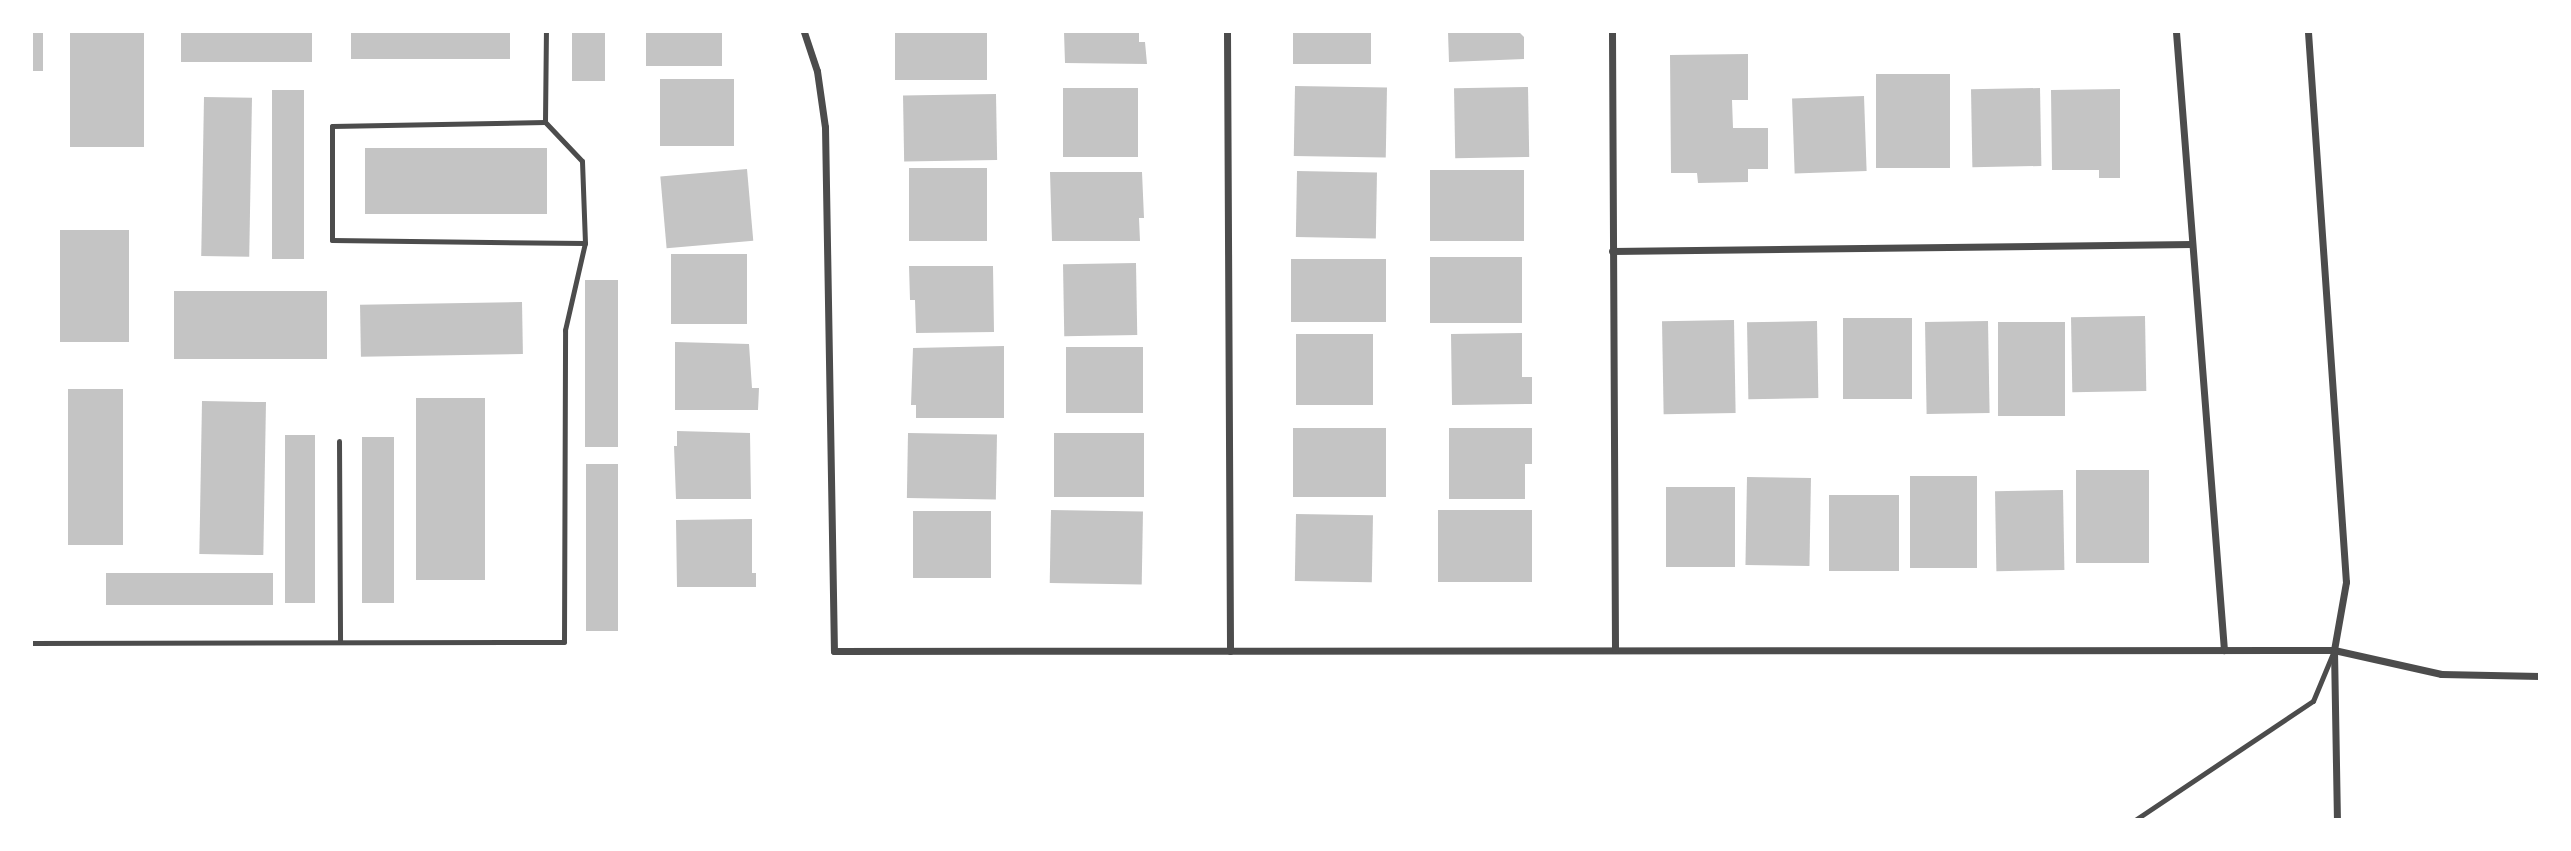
<!DOCTYPE html>
<style>
body{margin:0}
#map{position:relative;width:2571px;height:851px;overflow:hidden;background:#fff;font-family:"DejaVu Sans",sans-serif}
div>[style]{position:absolute}
[style*='--x']{left:calc(var(--x)*1px);top:calc(var(--y)*1px);width:calc(var(--w)*1px);rotate:calc(var(--a)*1deg)}
.building>*{inset:0;background:#c4c4c4;transform-origin:0 0}
.service>*{height:5px;margin:-2.5px;padding:0 2.5px;transform-origin:2.5px;border-radius:2.5px;background:#4c4c4c}
.minor>*{height:7px;margin:-3.5px;padding:0 3.5px;transform-origin:3.5px;border-radius:3.5px;background:#4c4c4c}
span{translate:-50% -50%;white-space:nowrap;text-align:center;line-height:1.15;-webkit-text-stroke:5px #fff;paint-order:stroke}
.frame{position:absolute;inset:0;border:33px solid #fff;pointer-events:none}
</style>
<div id="map">
<div class="building">
<i style="left:32px;top:32px;width:11px;height:39px"></i>
<i style="left:70px;top:32px;width:74px;height:115px"></i>
<i style="left:181px;top:32px;width:131px;height:30px"></i>
<i style="left:351px;top:32px;width:159px;height:27px"></i>
<i style="left:572px;top:32px;width:33px;height:49px"></i>
<i style="left:646px;top:32px;width:76px;height:34px"></i>
<i style="left:895px;top:32px;width:92px;height:48px"></i>
<i style="clip-path:polygon(1064px 32px,1139px 32px,1139px 42px,1145px 42px,1147px 64px,1065px 63px)"></i>
<i style="left:1293px;top:32px;width:78px;height:32px"></i>
<i style="clip-path:polygon(1448px 32px,1519px 32px,1524px 37px,1524px 59px,1449px 62px)"></i>
<i style="clip-path:polygon(1748px 54px,1748px 100px,1732px 100px,1733px 128px,1768px 128px,1768px 169px,1748px 169px,1748px 182px,1698px 183px,1697px 173px,1671px 173px,1670px 55px)"></i>
<i style="left:1876px;top:74px;width:74px;height:94px"></i>
<i style="left:660px;top:79px;width:74px;height:67px"></i>
<i style="left:1295px;top:86px;width:92px;height:70px;rotate:1deg"></i>
<i style="left:1528px;top:87px;width:70px;height:74px;rotate:89deg"></i>
<i style="left:1063px;top:88px;width:75px;height:69px"></i>
<i style="left:2040px;top:88px;width:78px;height:69px;rotate:89deg"></i>
<i style="clip-path:polygon(2120px 89px,2120px 178px,2099px 178px,2099px 170px,2052px 170px,2051px 90px)"></i>
<i style="left:272px;top:90px;width:32px;height:169px"></i>
<i style="left:996px;top:94px;width:66px;height:93px;rotate:89deg"></i>
<i style="left:1864px;top:96px;width:75px;height:72px;rotate:88deg"></i>
<i style="left:204px;top:97px;width:48px;height:159px;rotate:1deg"></i>
<i style="left:365px;top:148px;width:182px;height:66px"></i>
<i style="left:987px;top:168px;width:73px;height:78px;rotate:90deg"></i>
<i style="left:747px;top:169px;width:72px;height:87px;rotate:85deg"></i>
<i style="left:1524px;top:170px;width:71px;height:94px;rotate:90deg"></i>
<i style="left:1297px;top:171px;width:80px;height:66px;rotate:1deg"></i>
<i style="clip-path:polygon(1050px 172px,1142px 172px,1144px 218px,1139px 218px,1140px 241px,1052px 241px)"></i>
<i style="left:60px;top:230px;width:69px;height:112px"></i>
<i style="left:671px;top:254px;width:76px;height:70px"></i>
<i style="left:1430px;top:257px;width:92px;height:66px"></i>
<i style="left:1291px;top:259px;width:95px;height:63px"></i>
<i style="left:1136px;top:263px;width:72px;height:73px;rotate:89deg"></i>
<i style="clip-path:polygon(909px 266px,993px 266px,994px 332px,916px 333px,915px 300px,910px 300px)"></i>
<i style="left:585px;top:280px;width:33px;height:167px"></i>
<i style="left:174px;top:291px;width:153px;height:68px"></i>
<i style="left:522px;top:302px;width:52px;height:162px;rotate:89deg"></i>
<i style="left:2145px;top:316px;width:75px;height:74px;rotate:89deg"></i>
<i style="left:1843px;top:318px;width:69px;height:81px"></i>
<i style="left:1734px;top:320px;width:93px;height:72px;rotate:89deg"></i>
<i style="left:1817px;top:321px;width:77px;height:70px;rotate:89deg"></i>
<i style="left:1988px;top:321px;width:92px;height:63px;rotate:89deg"></i>
<i style="left:1998px;top:322px;width:67px;height:94px"></i>
<i style="clip-path:polygon(1522px 333px,1522px 377px,1532px 377px,1532px 404px,1452px 405px,1451px 334px)"></i>
<i style="left:1296px;top:334px;width:77px;height:71px"></i>
<i style="clip-path:polygon(675px 342px,749px 344px,752px 388px,759px 388px,758px 410px,675px 410px)"></i>
<i style="clip-path:polygon(1004px 346px,1004px 418px,916px 418px,916px 405px,911px 405px,913px 348px)"></i>
<i style="left:1066px;top:347px;width:77px;height:66px"></i>
<i style="left:123px;top:389px;width:156px;height:55px;rotate:90deg"></i>
<i style="left:416px;top:398px;width:69px;height:182px"></i>
<i style="left:202px;top:401px;width:64px;height:153px;rotate:1deg"></i>
<i style="left:1293px;top:428px;width:93px;height:69px"></i>
<i style="clip-path:polygon(1449px 428px,1532px 428px,1532px 464px,1525px 464px,1525px 499px,1449px 499px)"></i>
<i style="clip-path:polygon(677px 431px,750px 433px,751px 499px,676px 499px,674px 446px,677px 446px)"></i>
<i style="left:908px;top:433px;width:89px;height:65px;rotate:1deg"></i>
<i style="left:1144px;top:433px;width:64px;height:90px;rotate:90deg"></i>
<i style="left:315px;top:435px;width:168px;height:30px;rotate:90deg"></i>
<i style="left:362px;top:437px;width:32px;height:166px"></i>
<i style="left:618px;top:464px;width:167px;height:32px;rotate:90deg"></i>
<i style="left:2076px;top:470px;width:73px;height:93px"></i>
<i style="left:1910px;top:476px;width:67px;height:92px"></i>
<i style="left:1747px;top:477px;width:64px;height:88px;rotate:1deg"></i>
<i style="left:1666px;top:487px;width:69px;height:80px"></i>
<i style="left:2063px;top:490px;width:80px;height:68px;rotate:89deg"></i>
<i style="left:1829px;top:495px;width:70px;height:76px"></i>
<i style="left:1051px;top:510px;width:92px;height:73px;rotate:1deg"></i>
<i style="left:1438px;top:510px;width:94px;height:72px"></i>
<i style="left:913px;top:511px;width:78px;height:67px"></i>
<i style="left:1296px;top:514px;width:77px;height:67px;rotate:1deg"></i>
<i style="clip-path:polygon(752px 519px,752px 573px,756px 573px,756px 587px,677px 587px,676px 520px)"></i>
<i style="left:273px;top:573px;width:32px;height:167px;rotate:90deg"></i>
</div>
<div class="service">
<i style="--x:545;--y:122;--w:213;--a:178.9"></i>
<i style="--x:332;--y:126;--w:114;--a:90"></i>
<i style="--x:332;--y:240;--w:253;--a:0.7"></i>
<i style="--x:585;--y:243;--w:82;--a:-92.1"></i>
<i style="--x:582;--y:161;--w:54;--a:-133.5"></i>
<i style="--x:545;--y:122;--w:90;--a:-89.4"></i>
<i style="--x:339;--y:441;--w:201;--a:89.7"></i>
<i style="--x:32;--y:643;--w:532;--a:-0.11"></i>
<i style="--x:564;--y:642;--w:312;--a:-89.8"></i>
<i style="--x:565;--y:330;--w:89;--a:-77.1"></i>
<i style="--x:2135;--y:820;--w:214;--a:-33.8"></i>
<i style="--x:2313;--y:701;--w:52;--a:-67.4"></i>
</div>
<div class="minor">
<i style="--x:804;--y:32;--w:41;--a:71.6"></i>
<i style="--x:817;--y:71;--w:57;--a:81.9"></i>
<i style="--x:825;--y:127;--w:524;--a:89.02"></i>
<i style="--x:834;--y:651;--w:1500;--a:-0.04"></i>
<i style="--x:2334;--y:650;--w:110;--a:12.6"></i>
<i style="--x:2441;--y:674;--w:99;--a:1.2"></i>
<i style="--x:1227;--y:32;--w:619;--a:89.72"></i>
<i style="--x:1612;--y:32;--w:618;--a:89.72"></i>
<i style="--x:2176;--y:32;--w:620;--a:85.56"></i>
<i style="--x:2308;--y:32;--w:551;--a:86.05"></i>
<i style="--x:2346;--y:582;--w:69;--a:100"></i>
<i style="--x:2334;--y:650;--w:170;--a:89"></i>
<i style="--x:1612;--y:251;--w:580;--a:-0.69"></i>
</div>
<div class="frame"></div>
</div>
